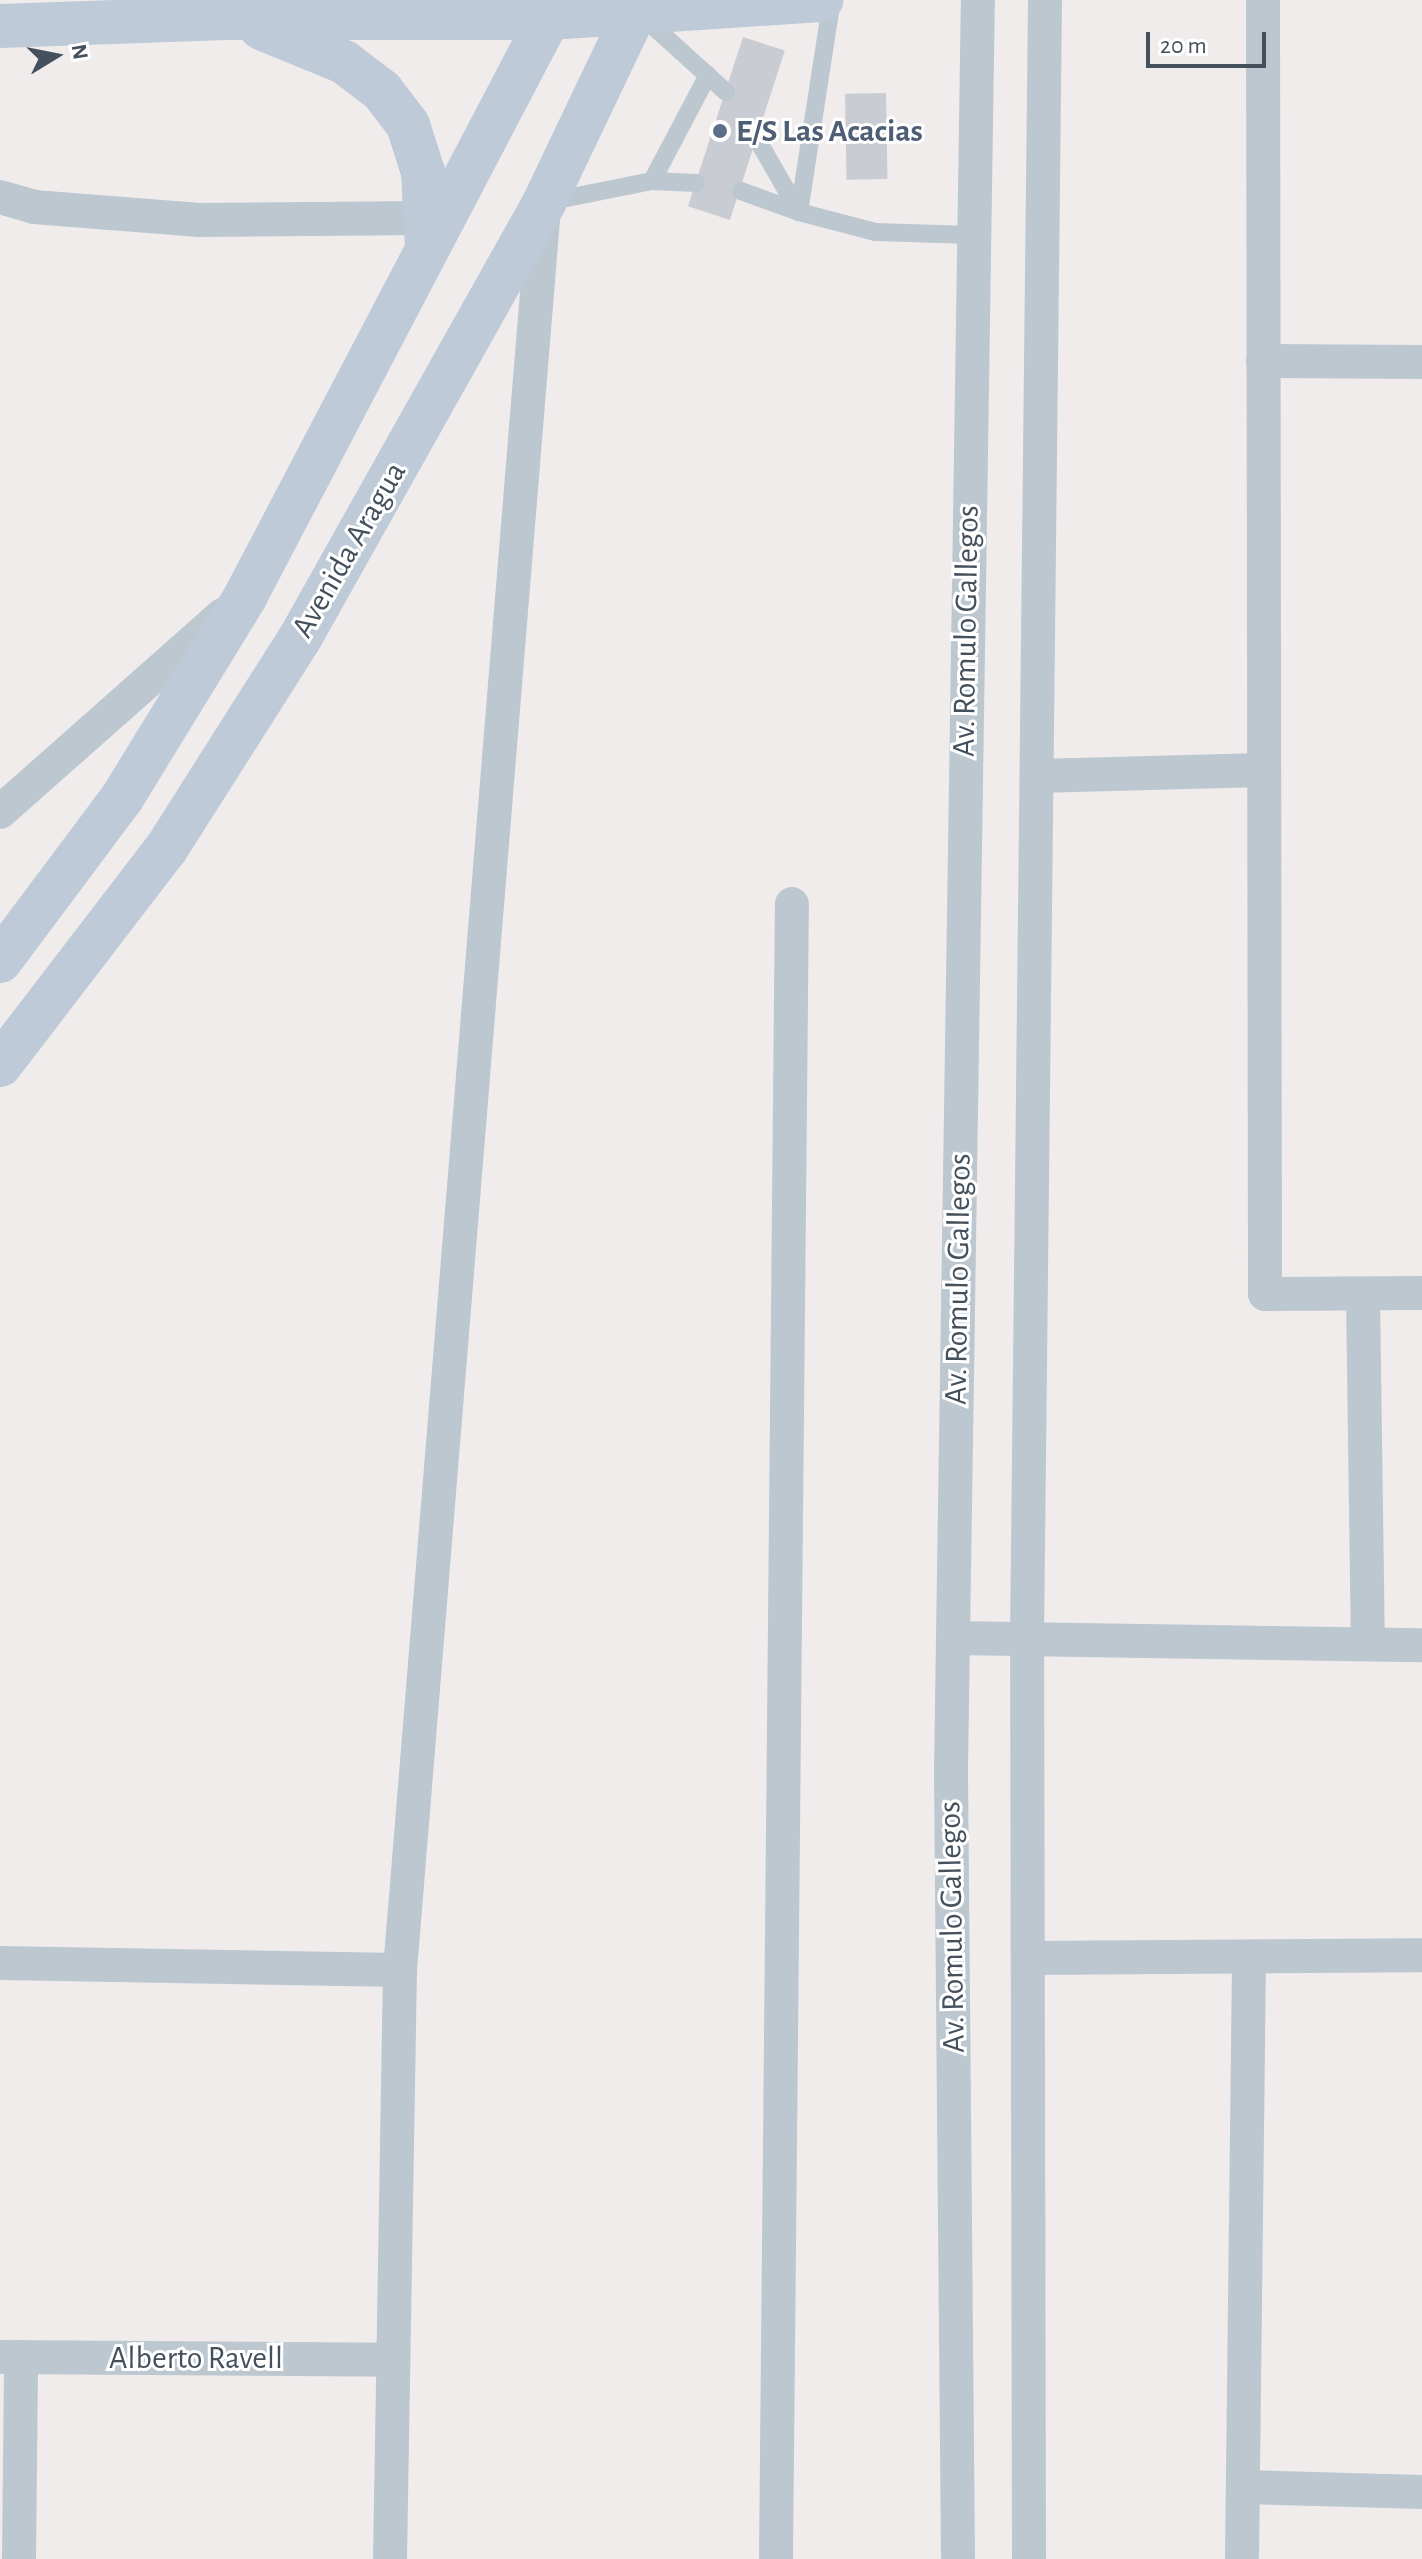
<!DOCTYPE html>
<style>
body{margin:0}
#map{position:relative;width:1422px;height:2559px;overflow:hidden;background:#f0ecec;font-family:"Alegreya Sans",sans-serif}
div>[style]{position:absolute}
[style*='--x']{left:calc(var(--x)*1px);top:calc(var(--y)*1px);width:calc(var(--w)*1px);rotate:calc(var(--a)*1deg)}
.building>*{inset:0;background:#c9ccd2;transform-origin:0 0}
.lane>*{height:18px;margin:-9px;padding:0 9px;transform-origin:9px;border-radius:9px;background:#bcc7d0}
.street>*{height:34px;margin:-17px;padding:0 17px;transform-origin:17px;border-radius:17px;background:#bcc7d0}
.secondary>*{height:44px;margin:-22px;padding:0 22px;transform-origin:22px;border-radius:22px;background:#becad8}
.dots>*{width:22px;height:22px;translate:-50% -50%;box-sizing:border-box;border:4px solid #fff;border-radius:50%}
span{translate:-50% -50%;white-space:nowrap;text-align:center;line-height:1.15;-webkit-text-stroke:6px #fff;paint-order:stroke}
.service-label{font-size:32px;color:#4e5e75;font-weight:700}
.left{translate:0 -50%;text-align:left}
.street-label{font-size:32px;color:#44505b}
.north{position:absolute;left:16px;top:16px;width:80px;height:80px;-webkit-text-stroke:6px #fff;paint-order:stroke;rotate:80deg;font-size:22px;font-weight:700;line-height:32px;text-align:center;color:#44505b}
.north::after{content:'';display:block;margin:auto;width:28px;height:36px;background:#44505b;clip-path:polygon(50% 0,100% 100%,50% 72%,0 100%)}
.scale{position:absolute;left:1146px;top:32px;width:120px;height:36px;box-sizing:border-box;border:4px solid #44505b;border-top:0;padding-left:10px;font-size:24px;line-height:28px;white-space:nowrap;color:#44505b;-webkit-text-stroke:6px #fff;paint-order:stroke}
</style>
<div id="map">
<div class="building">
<i style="left:743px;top:37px;width:44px;height:178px;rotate:18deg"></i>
<i style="left:886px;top:93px;width:86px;height:41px;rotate:89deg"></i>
</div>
<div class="lane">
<i style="--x:643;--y:17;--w:112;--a:42.1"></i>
<i style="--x:757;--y:139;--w:84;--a:60.1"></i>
<i style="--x:799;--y:212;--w:79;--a:14.7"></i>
<i style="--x:875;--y:232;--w:96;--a:1.8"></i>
<i style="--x:652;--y:181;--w:120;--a:-62.2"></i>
<i style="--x:741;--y:191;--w:62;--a:19.9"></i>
<i style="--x:799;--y:212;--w:215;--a:-81.2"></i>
<i style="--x:547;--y:202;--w:107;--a:-11.3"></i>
<i style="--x:652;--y:181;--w:44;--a:2.6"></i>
</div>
<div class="street">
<i style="--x:1263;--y:0;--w:1294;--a:89.91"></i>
<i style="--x:1265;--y:1294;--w:157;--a:-0.4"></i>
<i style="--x:0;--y:197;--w:35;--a:16"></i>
<i style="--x:34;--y:207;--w:166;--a:4.5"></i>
<i style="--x:199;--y:220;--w:228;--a:-0.5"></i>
<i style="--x:1263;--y:361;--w:159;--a:0.4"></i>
<i style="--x:1037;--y:776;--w:226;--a:-1.5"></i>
<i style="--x:0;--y:812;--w:298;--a:-41.5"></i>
<i style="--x:1363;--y:1295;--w:349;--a:89.2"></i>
<i style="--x:953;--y:1638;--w:469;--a:0.9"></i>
<i style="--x:1028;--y:1958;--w:394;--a:-0.4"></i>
<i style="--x:0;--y:1963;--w:400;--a:1"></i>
<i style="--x:0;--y:2357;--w:392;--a:0.4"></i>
<i style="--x:1244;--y:2487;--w:178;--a:1.6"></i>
<i style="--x:19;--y:2559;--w:202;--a:-89.4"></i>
<i style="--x:390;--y:2559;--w:589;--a:-89.03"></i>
<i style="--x:400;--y:1970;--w:1767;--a:-85.33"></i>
<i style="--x:776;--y:2559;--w:1655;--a:-89.45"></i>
<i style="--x:958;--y:2559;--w:789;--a:-90.51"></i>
<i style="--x:951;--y:1770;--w:1770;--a:-89.13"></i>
<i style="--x:1029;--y:2559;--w:921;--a:-90.12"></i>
<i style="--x:1027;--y:1638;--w:1638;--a:-89.37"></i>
<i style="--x:1242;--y:2559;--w:601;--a:-89.33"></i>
</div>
<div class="secondary">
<i style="--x:0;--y:26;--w:233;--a:-2"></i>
<i style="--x:233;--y:18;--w:317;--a:0"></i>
<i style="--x:550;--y:18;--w:272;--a:-3.8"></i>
<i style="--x:261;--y:28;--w:90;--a:22.3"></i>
<i style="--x:344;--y:62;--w:48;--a:37.3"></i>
<i style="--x:382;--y:91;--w:43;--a:52.6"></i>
<i style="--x:408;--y:125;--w:49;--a:72.3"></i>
<i style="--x:423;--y:172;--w:77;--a:87"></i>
<i style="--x:0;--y:961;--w:204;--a:-53.2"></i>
<i style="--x:122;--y:798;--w:236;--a:-58.5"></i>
<i style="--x:245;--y:597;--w:674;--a:-62.33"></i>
<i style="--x:0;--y:1065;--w:272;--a:-52.5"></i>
<i style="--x:166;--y:849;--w:250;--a:-57.6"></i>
<i style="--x:300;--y:638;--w:499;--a:-60.7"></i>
<i style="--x:544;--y:203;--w:225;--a:-64.5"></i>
</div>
<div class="dots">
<i style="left:720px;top:131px;background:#5c6f8a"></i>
</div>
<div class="service-label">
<span class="left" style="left:736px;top:131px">E/S Las Acacias</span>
</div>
<div class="street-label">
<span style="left:349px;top:550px;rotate:-60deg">Avenida Aragua</span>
<span style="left:966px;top:631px;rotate:-89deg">Av. Romulo Gallegos</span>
<span style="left:958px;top:1279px;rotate:-89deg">Av. Romulo Gallegos</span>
<span style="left:952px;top:1927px;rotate:-91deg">Av. Romulo Gallegos</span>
<span style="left:196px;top:2358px">Alberto Ravell</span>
</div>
<div class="north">N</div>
<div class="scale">20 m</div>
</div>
